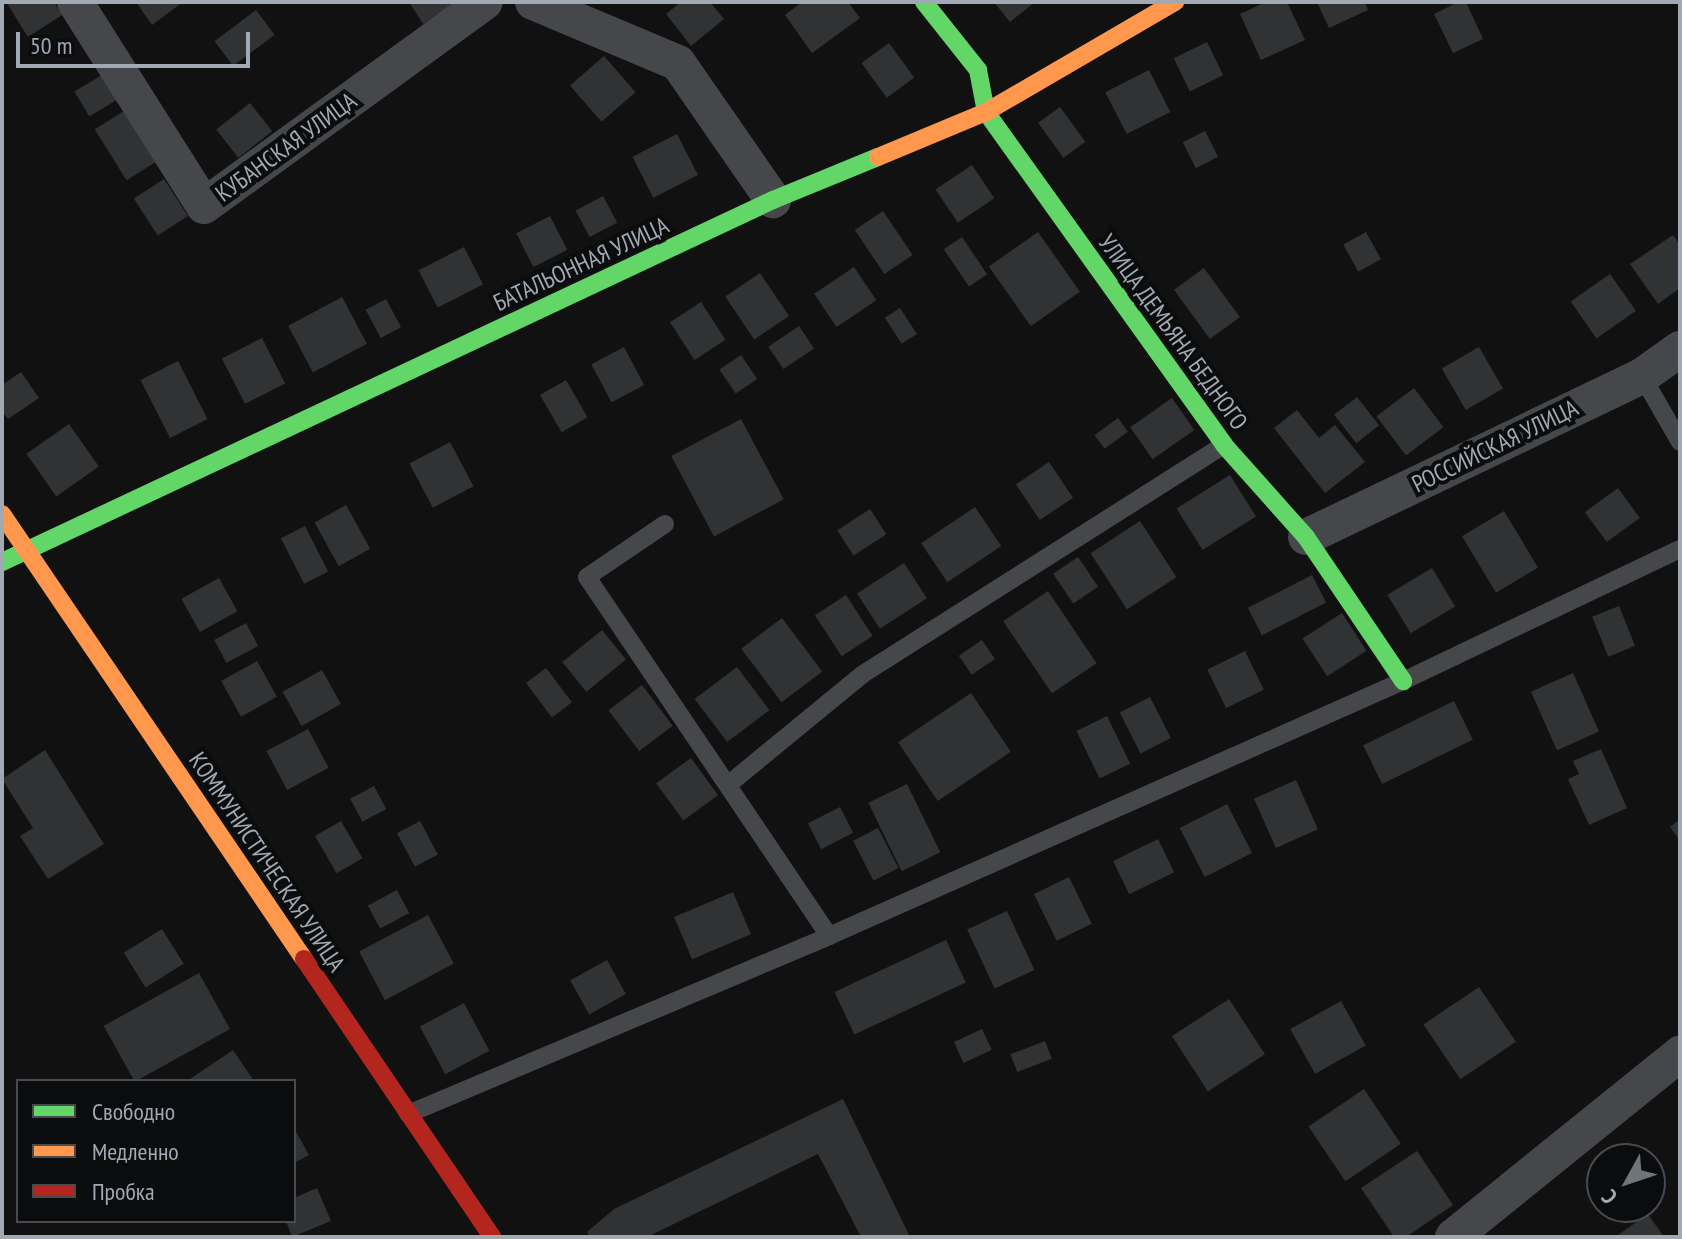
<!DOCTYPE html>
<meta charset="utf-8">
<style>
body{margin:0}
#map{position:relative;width:1682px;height:1239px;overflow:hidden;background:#111;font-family:"PT Sans Narrow",sans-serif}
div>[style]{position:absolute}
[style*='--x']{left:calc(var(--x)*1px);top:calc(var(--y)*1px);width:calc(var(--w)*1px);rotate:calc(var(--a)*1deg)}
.building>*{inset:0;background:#313233;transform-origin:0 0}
.lane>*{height:18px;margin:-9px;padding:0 9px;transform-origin:9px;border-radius:9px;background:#45474a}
.street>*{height:36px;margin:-18px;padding:0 18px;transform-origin:18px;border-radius:18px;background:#45474a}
.fast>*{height:18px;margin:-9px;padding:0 9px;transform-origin:9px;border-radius:9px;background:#63d668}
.slow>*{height:18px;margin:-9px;padding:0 9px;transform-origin:9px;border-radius:9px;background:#ff974d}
.jam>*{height:18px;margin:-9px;padding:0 9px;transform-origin:9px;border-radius:9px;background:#b3261e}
span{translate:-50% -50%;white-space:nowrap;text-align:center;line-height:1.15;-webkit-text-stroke:8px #0b0c0d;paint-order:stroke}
.street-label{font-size:24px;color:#a1a9b3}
.frame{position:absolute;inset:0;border:4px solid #a1a9b3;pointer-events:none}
.legend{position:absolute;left:16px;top:1079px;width:280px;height:144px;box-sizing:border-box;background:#0b0c0d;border:2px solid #474b4f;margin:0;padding:10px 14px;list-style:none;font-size:24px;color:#a1a9b3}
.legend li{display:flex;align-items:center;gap:16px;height:40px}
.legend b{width:40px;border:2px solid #474b4f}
.north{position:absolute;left:1586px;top:1143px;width:80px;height:80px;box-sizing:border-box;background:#0b0c0d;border:2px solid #474b4f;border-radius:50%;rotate:230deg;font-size:22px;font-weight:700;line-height:32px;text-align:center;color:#a1a9b3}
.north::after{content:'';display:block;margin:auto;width:28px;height:36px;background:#6f747a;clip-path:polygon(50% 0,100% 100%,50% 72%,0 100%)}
.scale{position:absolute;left:16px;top:32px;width:234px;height:36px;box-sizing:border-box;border:4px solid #a1a9b3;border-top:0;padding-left:10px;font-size:24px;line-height:28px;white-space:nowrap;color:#a1a9b3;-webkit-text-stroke:6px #0b0c0d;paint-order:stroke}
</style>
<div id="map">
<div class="building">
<i style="clip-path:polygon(6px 2px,54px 2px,62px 15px,28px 37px)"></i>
<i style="clip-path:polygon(136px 2px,183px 2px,152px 25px)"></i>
<i style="clip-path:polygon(409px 2px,458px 2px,423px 24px)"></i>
<i style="clip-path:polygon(681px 2px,710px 2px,724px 19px,691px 46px,666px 14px)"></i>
<i style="clip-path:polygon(802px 2px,848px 2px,860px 18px,812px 53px,785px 15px)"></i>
<i style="clip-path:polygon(994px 2px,1035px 2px,1010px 22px)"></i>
<i style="clip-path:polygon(1266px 2px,1287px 2px,1305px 40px,1261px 60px,1240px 14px)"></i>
<i style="clip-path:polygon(1317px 2px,1365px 2px,1368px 10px,1329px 28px)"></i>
<i style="clip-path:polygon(1458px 2px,1466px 2px,1483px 39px,1453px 53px,1434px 14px)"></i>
<i style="left:256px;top:10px;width:31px;height:52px;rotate:53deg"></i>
<i style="left:1207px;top:42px;width:37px;height:37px;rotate:64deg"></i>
<i style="left:889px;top:43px;width:43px;height:34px;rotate:54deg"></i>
<i style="left:604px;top:56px;width:48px;height:45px;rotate:49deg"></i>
<i style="left:1149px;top:70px;width:47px;height:49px;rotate:63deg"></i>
<i style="left:107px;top:72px;width:29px;height:38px;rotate:59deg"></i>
<i style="left:250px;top:103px;width:36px;height:43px;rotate:52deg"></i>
<i style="left:132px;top:106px;width:60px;height:44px;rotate:58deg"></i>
<i style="left:1060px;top:107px;width:43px;height:27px;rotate:54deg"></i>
<i style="left:1205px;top:131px;width:29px;height:25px;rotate:63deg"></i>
<i style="left:677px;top:134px;width:46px;height:50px;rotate:63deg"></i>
<i style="left:972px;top:165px;width:40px;height:44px;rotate:56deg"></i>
<i style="left:164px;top:179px;width:44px;height:36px;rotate:57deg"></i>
<i style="left:603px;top:196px;width:30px;height:31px;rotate:62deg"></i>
<i style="left:883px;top:211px;width:53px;height:34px;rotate:56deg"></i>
<i style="left:550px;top:216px;width:38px;height:38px;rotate:63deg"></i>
<i style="left:1038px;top:232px;width:73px;height:60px;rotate:55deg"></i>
<i style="left:1366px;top:232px;width:31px;height:26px;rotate:61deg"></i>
<i style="clip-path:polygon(1673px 235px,1680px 245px,1680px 288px,1658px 304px,1630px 264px)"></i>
<i style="left:962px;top:237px;width:45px;height:22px;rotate:56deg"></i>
<i style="left:464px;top:247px;width:42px;height:51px;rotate:63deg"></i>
<i style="left:854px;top:267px;width:40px;height:48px;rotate:56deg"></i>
<i style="left:1204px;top:268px;width:61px;height:37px;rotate:54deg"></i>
<i style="left:760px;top:273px;width:52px;height:42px;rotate:56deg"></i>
<i style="left:1610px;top:274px;width:45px;height:48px;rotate:55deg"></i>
<i style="left:342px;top:297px;width:53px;height:61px;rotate:62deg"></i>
<i style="left:386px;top:299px;width:32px;height:23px;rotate:62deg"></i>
<i style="left:701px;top:302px;width:45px;height:37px;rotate:57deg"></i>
<i style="left:900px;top:308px;width:31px;height:18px;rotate:57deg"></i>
<i style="left:799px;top:326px;width:27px;height:37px;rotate:56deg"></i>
<i style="left:262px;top:338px;width:51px;height:45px;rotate:63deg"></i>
<i style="left:624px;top:347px;width:43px;height:37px;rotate:62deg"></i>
<i style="left:1479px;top:347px;width:48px;height:43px;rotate:60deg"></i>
<i style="left:741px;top:355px;width:29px;height:26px;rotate:56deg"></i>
<i style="left:178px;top:361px;width:65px;height:42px;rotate:63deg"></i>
<i style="clip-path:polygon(21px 372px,39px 398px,8px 419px,2px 411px,2px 385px)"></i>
<i style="left:566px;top:380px;width:43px;height:30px;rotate:60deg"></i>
<i style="left:1414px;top:388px;width:49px;height:47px;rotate:53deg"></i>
<i style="left:1357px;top:397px;width:36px;height:29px;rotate:52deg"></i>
<i style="left:1172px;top:398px;width:39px;height:51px;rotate:55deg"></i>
<i style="clip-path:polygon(1297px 410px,1319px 438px,1335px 425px,1365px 462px,1325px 493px,1274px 428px)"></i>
<i style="left:1118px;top:418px;width:17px;height:29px;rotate:54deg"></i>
<i style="left:741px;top:419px;width:91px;height:79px;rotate:62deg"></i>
<i style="left:69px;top:424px;width:52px;height:52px;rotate:55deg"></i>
<i style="left:450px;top:442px;width:50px;height:46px;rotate:62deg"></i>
<i style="left:1049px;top:462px;width:43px;height:40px;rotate:56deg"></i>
<i style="left:1230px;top:475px;width:49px;height:63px;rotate:58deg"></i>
<i style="left:1618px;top:488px;width:37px;height:41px;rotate:54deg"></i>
<i style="left:346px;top:505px;width:50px;height:36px;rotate:61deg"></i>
<i style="left:975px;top:507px;width:47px;height:65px;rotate:56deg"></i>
<i style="left:870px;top:509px;width:30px;height:39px;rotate:57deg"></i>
<i style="left:1504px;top:511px;width:66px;height:49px;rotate:59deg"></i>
<i style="left:1140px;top:521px;width:67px;height:59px;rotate:57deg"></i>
<i style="left:305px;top:526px;width:51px;height:27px;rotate:63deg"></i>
<i style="left:1078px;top:557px;width:36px;height:30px;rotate:56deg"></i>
<i style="left:904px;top:563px;width:42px;height:56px;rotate:57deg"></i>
<i style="left:1432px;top:568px;width:45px;height:52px;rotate:59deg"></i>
<i style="left:1312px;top:575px;width:31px;height:72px;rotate:63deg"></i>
<i style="left:219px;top:578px;width:38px;height:43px;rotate:61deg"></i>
<i style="left:1048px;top:591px;width:87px;height:54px;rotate:56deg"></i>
<i style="left:846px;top:595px;width:49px;height:37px;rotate:57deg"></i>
<i style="left:1619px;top:606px;width:43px;height:29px;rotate:68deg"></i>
<i style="left:1342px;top:613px;width:45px;height:47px;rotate:57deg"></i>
<i style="left:782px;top:618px;width:67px;height:51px;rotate:53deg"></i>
<i style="left:246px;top:623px;width:26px;height:36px;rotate:62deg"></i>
<i style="left:602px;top:630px;width:38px;height:51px;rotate:51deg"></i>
<i style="left:982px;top:640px;width:23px;height:28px;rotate:56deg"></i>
<i style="left:1245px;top:651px;width:43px;height:42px;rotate:64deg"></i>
<i style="left:257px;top:661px;width:41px;height:41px;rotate:61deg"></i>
<i style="left:737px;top:667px;width:54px;height:53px;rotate:53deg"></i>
<i style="left:546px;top:668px;width:43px;height:25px;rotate:53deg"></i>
<i style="left:322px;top:670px;width:39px;height:45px;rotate:61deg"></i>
<i style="left:1573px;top:673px;width:64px;height:46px;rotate:66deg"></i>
<i style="left:642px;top:685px;width:51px;height:42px;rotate:53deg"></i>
<i style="left:971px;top:693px;width:71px;height:88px;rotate:56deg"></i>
<i style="left:1150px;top:697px;width:46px;height:34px;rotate:63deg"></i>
<i style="left:1454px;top:701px;width:43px;height:101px;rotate:64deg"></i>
<i style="left:1107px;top:716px;width:53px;height:34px;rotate:64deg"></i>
<i style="left:308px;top:729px;width:44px;height:47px;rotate:62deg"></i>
<i style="clip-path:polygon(1601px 749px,1627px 808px,1589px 825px,1568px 779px,1579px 774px,1573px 761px)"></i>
<i style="clip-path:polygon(45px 750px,104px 844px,48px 879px,20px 836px,33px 828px,2px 779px)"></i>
<i style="left:691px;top:758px;width:46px;height:43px;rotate:54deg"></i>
<i style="left:1296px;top:780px;width:54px;height:46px;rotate:66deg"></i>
<i style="left:907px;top:784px;width:76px;height:43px;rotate:64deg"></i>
<i style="left:374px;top:786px;width:26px;height:27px;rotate:62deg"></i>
<i style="left:1227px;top:804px;width:55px;height:53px;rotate:63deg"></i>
<i style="left:840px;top:807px;width:29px;height:36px;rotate:63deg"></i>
<i style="clip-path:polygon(1680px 819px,1680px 841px,1670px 827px)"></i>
<i style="left:341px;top:821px;width:43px;height:30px;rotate:60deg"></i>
<i style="left:420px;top:821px;width:38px;height:26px;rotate:62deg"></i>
<i style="left:878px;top:828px;width:45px;height:28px;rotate:63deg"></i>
<i style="left:1158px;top:839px;width:37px;height:50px;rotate:64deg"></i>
<i style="left:1069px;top:877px;width:52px;height:39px;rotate:64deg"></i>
<i style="left:397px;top:890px;width:26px;height:33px;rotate:62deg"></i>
<i style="left:733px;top:892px;width:46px;height:64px;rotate:67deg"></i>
<i style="left:1007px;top:911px;width:65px;height:44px;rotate:65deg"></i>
<i style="left:428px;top:915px;width:55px;height:78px;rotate:62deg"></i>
<i style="left:162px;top:929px;width:41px;height:45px;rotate:58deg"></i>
<i style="left:946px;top:940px;width:47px;height:123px;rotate:65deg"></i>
<i style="left:607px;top:960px;width:39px;height:42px;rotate:61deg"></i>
<i style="left:199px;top:973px;width:64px;height:109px;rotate:61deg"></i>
<i style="left:1479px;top:987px;width:66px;height:67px;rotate:56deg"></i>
<i style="left:1229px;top:999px;width:66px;height:68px;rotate:57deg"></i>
<i style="left:1341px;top:1001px;width:51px;height:58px;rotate:61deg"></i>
<i style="left:464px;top:1003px;width:54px;height:50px;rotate:62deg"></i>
<i style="left:982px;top:1029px;width:23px;height:31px;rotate:65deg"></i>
<i style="left:1045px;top:1041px;width:19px;height:37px;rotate:69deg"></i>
<i style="clip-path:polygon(233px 1050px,254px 1081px,187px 1081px)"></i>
<i style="left:1364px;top:1089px;width:66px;height:67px;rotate:56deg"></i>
<i style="clip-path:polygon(843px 1099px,910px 1237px,861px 1237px,818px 1154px,647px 1237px,590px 1237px,587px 1232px,614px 1209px)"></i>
<i style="clip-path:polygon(294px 1128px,309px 1155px,294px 1163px)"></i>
<i style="clip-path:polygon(1417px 1151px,1453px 1205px,1406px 1237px,1394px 1237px,1361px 1188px)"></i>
<i style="clip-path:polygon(317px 1188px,331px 1221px,292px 1237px,286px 1221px,294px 1221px,294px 1198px)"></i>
<i style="clip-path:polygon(1648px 1214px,1664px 1237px,1615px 1237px)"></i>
</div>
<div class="lane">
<i style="--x:1642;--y:376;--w:76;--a:60.1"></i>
<i style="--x:665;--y:524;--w:94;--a:145.8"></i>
<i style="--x:587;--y:577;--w:433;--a:56"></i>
<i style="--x:729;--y:784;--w:173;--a:-39.4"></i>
<i style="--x:863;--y:674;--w:428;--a:-32.4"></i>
<i style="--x:408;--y:1114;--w:457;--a:-22.9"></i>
<i style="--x:829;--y:936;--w:628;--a:-23.95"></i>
<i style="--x:1403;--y:681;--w:307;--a:-25.5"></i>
</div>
<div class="street">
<i style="--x:75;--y:2;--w:241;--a:57.7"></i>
<i style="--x:204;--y:206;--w:347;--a:-36"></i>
<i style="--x:533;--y:2;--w:157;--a:22.8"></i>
<i style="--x:678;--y:63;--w:167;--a:55.3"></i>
<i style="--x:1306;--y:537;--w:373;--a:-25.6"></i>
<i style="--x:1642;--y:376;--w:47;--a:-35.4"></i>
<i style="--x:1453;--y:1237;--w:292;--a:-38.9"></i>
</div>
<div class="fast">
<i style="--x:924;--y:2;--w:87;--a:51.5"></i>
<i style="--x:978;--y:70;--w:43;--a:79.2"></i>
<i style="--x:986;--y:112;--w:409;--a:54.4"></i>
<i style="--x:1224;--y:445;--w:123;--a:48.3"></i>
<i style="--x:1306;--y:537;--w:174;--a:56"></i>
<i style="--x:2;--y:562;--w:852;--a:-25.15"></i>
<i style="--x:773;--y:200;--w:113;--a:-22.3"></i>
</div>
<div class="slow">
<i style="--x:878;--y:157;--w:117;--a:-22.6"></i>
<i style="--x:986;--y:112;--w:219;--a:-30.2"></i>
<i style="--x:2;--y:514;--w:538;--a:55.84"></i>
</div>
<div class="jam">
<i style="--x:304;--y:959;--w:336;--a:55.9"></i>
</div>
<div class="street-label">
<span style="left:286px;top:147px;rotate:-36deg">КУБАНСКАЯ УЛИЦА</span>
<span style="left:581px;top:264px;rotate:-25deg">БАТАЛЬОННАЯ УЛИЦА</span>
<span style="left:1173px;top:332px;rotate:54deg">УЛИЦА ДЕМЬЯНА БЕДНОГО</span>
<span style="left:1495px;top:446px;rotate:-26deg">РОССИЙСКАЯ УЛИЦА</span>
<span style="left:267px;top:862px;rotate:56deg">КОММУНИСТИЧЕСКАЯ УЛИЦА</span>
</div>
<div class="frame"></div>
<ul class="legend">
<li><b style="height:10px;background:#63d668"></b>Свободно</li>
<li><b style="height:10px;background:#ff974d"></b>Медленно</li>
<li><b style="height:10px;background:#b3261e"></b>Пробка</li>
</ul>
<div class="north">С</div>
<div class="scale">50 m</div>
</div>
